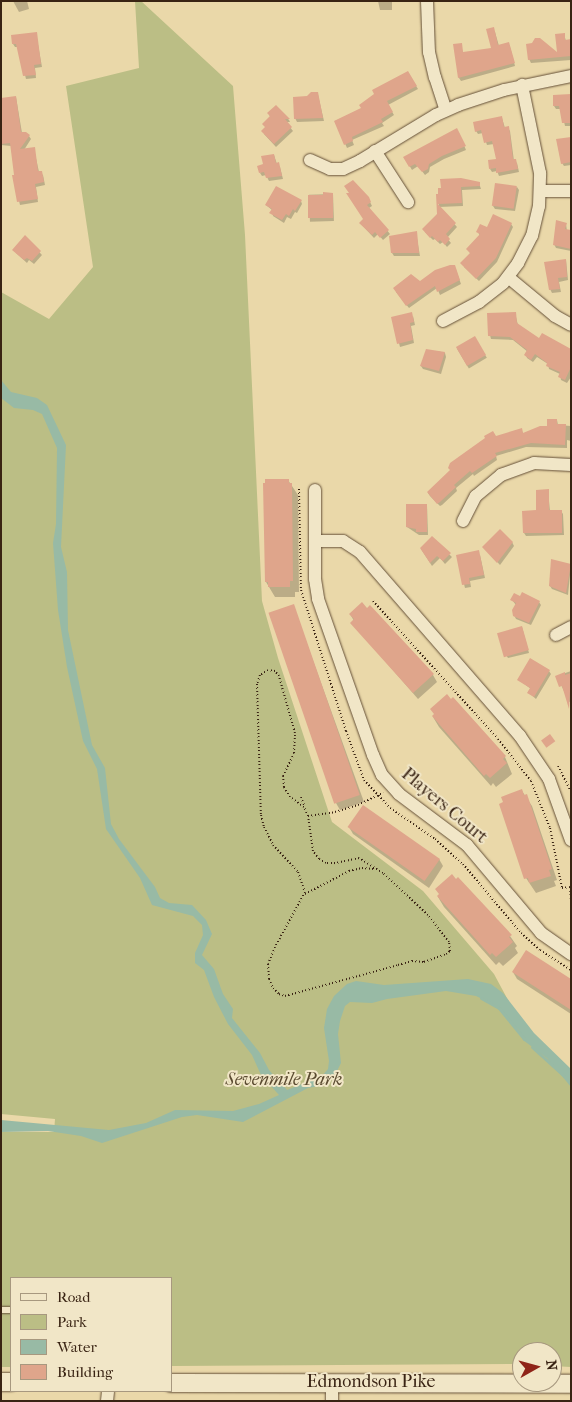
<!DOCTYPE html>
<style>
body{margin:0}
#map{position:relative;width:572px;height:1402px;overflow:hidden;background:#ead8a9;font-family:"IM FELL French Canon",serif}
div>[style]{position:absolute}
[style*='--x']{left:calc(var(--x)*1px);top:calc(var(--y)*1px);width:calc(var(--w)*1px);rotate:calc(var(--a)*1deg)}
.green>*{inset:0;background:#bbbe85}
.water>*{inset:0;background:#98baa5}
.shadow>*{inset:0;background:#0003;transform-origin:0 0}
.stream>*{height:3px;margin:-1.5px;padding:0 1.5px;transform-origin:1.5px;border-radius:1.5px;background:#98baa5}
.building>*{inset:0;background:#dfa58b;transform-origin:0 0}
.path>*{height:2px;margin-top:-1px;transform-origin:0;background:repeating-linear-gradient(90deg,#392313 0 1px,transparent 0 3.5px)}
.roads{filter:drop-shadow(0 0 1px #655038) drop-shadow(0 0 1px #655038)}
.lane>*{height:6px;margin:-3px;padding:0 3px;transform-origin:3px;border-radius:3px;background:#f1e6c7}
.street>*{height:12px;margin:-6px;padding:0 6px;transform-origin:6px;border-radius:6px;background:#f1e6c7}
.secondary>*{height:18px;margin:-9px;padding:0 9px;transform-origin:9px;border-radius:9px;background:#f1e6c7}
span{translate:-50% -50%;white-space:nowrap;text-align:center;line-height:1.15;-webkit-text-stroke:4px #f1e6c7;paint-order:stroke}
.street-label{font-size:18px;color:#392313}
.park-label{font-size:18px;color:#5a4a30;font-style:italic}
.frame{position:absolute;inset:0;border:2px solid #392313;pointer-events:none}
.legend{position:absolute;left:10px;top:1277px;width:162px;height:115px;box-sizing:border-box;background:#f1e6c7;border:1px solid #a7987f;margin:0;padding:6px 9px;list-style:none;font-size:15px;color:#392313}
.legend li{display:flex;align-items:center;gap:10px;height:25px}
.legend b{width:25px;border:1px solid #a7987f}
.north{position:absolute;left:512px;top:1342px;width:50px;height:50px;box-sizing:border-box;background:#f1e6c7;border:1px solid #a7987f;border-radius:50%;rotate:83deg;font-size:14px;font-weight:700;line-height:20px;text-align:center;color:#392313}
.north::after{content:'';display:block;margin:auto;width:18px;height:22px;background:#8f2418;clip-path:polygon(50% 0,100% 100%,50% 72%,0 100%)}
</style>
<div id="map">
<div class="green">
<i style="clip-path:polygon(135px 1px,141px 1px,233px 86px,245px 235px,262px 601px,278px 658px,332px 822px,423px 891px,494px 974px,523px 1028px,571px 1075px,571px 1367px,552px 1366px,552px 1352px,522px 1352px,522px 1364px,171px 1366px,171px 1278px,11px 1278px,11px 1367px,1px 1367px,1px 1132px,54px 1132px,55px 1119px,1px 1114px,1px 292px,49px 319px,93px 267px,66px 86px,139px 68px)"></i>
</div>
<div class="water">
<i style="clip-path:polygon(1px 380px,11px 392px,37px 398px,47px 405px,66px 445px,61px 547px,67px 572px,68px 630px,92px 745px,105px 768px,111px 824px,119px 839px,155px 887px,160px 898px,169px 903px,192px 905px,206px 920px,212px 934px,202px 955px,214px 969px,223px 994px,233px 1009px,232px 1018px,260px 1053px,269px 1070px,287px 1090px,322px 1076px,328px 1069px,329px 1061px,324px 1028px,327px 1009px,334px 996px,347px 984px,356px 981px,384px 985px,468px 979px,491px 984px,503px 993px,534px 1033px,571px 1069px,571px 1087px,547px 1058px,523px 1040px,519px 1030px,507px 1020px,497px 1006px,476px 996px,446px 991px,387px 999px,372px 1003px,350px 1002px,345px 1006px,340px 1021px,338px 1034px,341px 1063px,336px 1073px,319px 1086px,308px 1088px,243px 1122px,197px 1115px,182px 1117px,102px 1143px,81px 1136px,48px 1131px,1px 1132px,1px 1120px,109px 1130px,146px 1123px,175px 1110px,233px 1111px,259px 1104px,279px 1095px,261px 1075px,252px 1055px,228px 1024px,214px 997px,204px 970px,195px 963px,195px 953px,203px 935px,202px 925px,193px 916px,152px 905px,140px 878px,106px 829px,97px 769px,83px 741px,67px 667px,58px 610px,53px 543px,56px 524px,57px 448px,42px 414px,33px 410px,14px 408px,1px 398px)"></i>
</div>
<div class="shadow">
<i style="clip-path:polygon(13px 1px,27px 1px,29px 9px,19px 12px)"></i>
<i style="clip-path:polygon(378px 1px,392px 1px,392px 10px,380px 10px)"></i>
<i style="clip-path:polygon(495px 32px,499px 46px,510px 47px,515px 66px,461px 81px,459px 78px,461px 45px,463px 53px,493px 49px)"></i>
<i style="clip-path:polygon(36px 33px,42px 67px,35px 68px,36px 78px,26px 79px,18px 47px,15px 47px,13px 44px)"></i>
<i style="clip-path:polygon(564px 34px,566px 41px,571px 41px,571px 60px,531px 63px,529px 59px,559px 55px)"></i>
<i style="clip-path:polygon(408px 73px,418px 89px,388px 105px,394px 115px,382px 123px,384px 126px,352px 140px,354px 145px,347px 148px,335px 121px,363px 108px)"></i>
<i style="clip-path:polygon(318px 95px,324px 121px,297px 122px,295px 118px,308px 97px)"></i>
<i style="clip-path:polygon(571px 95px,571px 126px,565px 126px,561px 109px,556px 109px,554px 106px)"></i>
<i style="clip-path:polygon(16px 97px,22px 133px,29px 136px,31px 139px,24px 150px,34px 149px,39px 172px,43px 175px,45px 185px,36px 187px,38px 202px,20px 205px,13px 176px,15px 176px,11px 146px,1px 145px,1px 99px)"></i>
<i style="clip-path:polygon(276px 106px,289px 120px,290px 122px,286px 122px,293px 131px,276px 147px,264px 134px,270px 117px,269px 114px)"></i>
<i style="clip-path:polygon(502px 118px,505px 128px,508px 128px,510px 131px,514px 161px,517px 163px,519px 172px,499px 176px,497px 171px,492px 172px,490px 169px,497px 160px,494px 144px,487px 145px,483px 133px,478px 134px,476px 131px)"></i>
<i style="clip-path:polygon(459px 133px,466px 150px,444px 159px,430px 167px,429px 172px,425px 175px,418px 166px,412px 170px,405px 158px)"></i>
<i style="clip-path:polygon(571px 138px,571px 165px,564px 166px,562px 163px)"></i>
<i style="clip-path:polygon(274px 155px,277px 164px,280px 167px,283px 179px,269px 181px,266px 175px,262px 176px,260px 173px)"></i>
<i style="clip-path:polygon(479px 183px,481px 189px,462px 190px,463px 206px,439px 207px,457px 227px,447px 238px,451px 243px,447px 247px,443px 242px,440px 244px,435px 239px,433px 240px,425px 232px,439px 214px,439px 189px)"></i>
<i style="clip-path:polygon(517px 187px,519px 190px,515px 211px,495px 209px,493px 206px)"></i>
<i style="left:333px;top:194px;width:27px;height:24px;rotate:88deg"></i>
<i style="clip-path:polygon(368px 198px,372px 206px,369px 208px,390px 234px,383px 240px,378px 234px,374px 238px,360px 223px,364px 220px)"></i>
<i style="clip-path:polygon(301px 201px,302px 204px,297px 213px,295px 212px,291px 219px,287px 217px,284px 223px,273px 216px,272px 210px,266px 205px)"></i>
<i style="clip-path:polygon(557px 221px,566px 224px,567px 231px,571px 232px,571px 251px,556px 248px,554px 244px)"></i>
<i style="clip-path:polygon(511px 224px,513px 227px,497px 262px,479px 281px,464px 267px,471px 254px,467px 249px,480px 236px,478px 232px)"></i>
<i style="clip-path:polygon(416px 233px,420px 256px,394px 256px,392px 253px)"></i>
<i style="clip-path:polygon(25px 237px,42px 255px,34px 264px,29px 260px,27px 263px,16px 253px)"></i>
<i style="clip-path:polygon(566px 260px,568px 280px,559px 282px,561px 292px,552px 293px,550px 289px)"></i>
<i style="clip-path:polygon(456px 270px,461px 284px,440px 295px,437px 288px,409px 308px,396px 292px)"></i>
<i style="clip-path:polygon(515px 313px,518px 325px,539px 340px,571px 351px,571px 377px,567px 383px,561px 380px,560px 374px,549px 369px,548px 364px,537px 357px,533px 362px,527px 358px,526px 355px,528px 352px,513px 340px,491px 339px,490px 335px)"></i>
<i style="clip-path:polygon(413px 316px,415px 325px,411px 326px,414px 343px,400px 347px,399px 343px)"></i>
<i style="left:475px;top:338px;width:23px;height:21px;rotate:59deg"></i>
<i style="clip-path:polygon(437px 351px,445px 353px,446px 357px,441px 374px,423px 369px,421px 366px)"></i>
<i style="clip-path:polygon(557px 420px,558px 425px,571px 426px,571px 441px,567px 440px,567px 448px,526px 447px,496px 456px,497px 460px,474px 476px,473px 474px,456px 488px,457px 491px,442px 505px,440px 506px,430px 496px,428px 493px,496px 438px,521px 430px,524px 434px,548px 428px)"></i>
<i style="clip-path:polygon(288px 480px,298px 495px,299px 592px,295px 592px,295px 597px,275px 597px,266px 582px)"></i>
<i style="clip-path:polygon(548px 491px,550px 511px,561px 511px,563px 514px,564px 535px,526px 536px,524px 533px)"></i>
<i style="clip-path:polygon(427px 505px,428px 535px,419px 535px,407px 527px)"></i>
<i style="clip-path:polygon(432px 538px,452px 557px,445px 564px,440px 558px,432px 566px,421px 549px)"></i>
<i style="clip-path:polygon(512px 542px,514px 546px,500px 565px,483px 547px)"></i>
<i style="clip-path:polygon(480px 555px,485px 578px,470px 581px,471px 587px,465px 588px,457px 556px)"></i>
<i style="clip-path:polygon(552px 561px,571px 565px,568px 595px,552px 589px,550px 586px)"></i>
<i style="clip-path:polygon(521px 597px,539px 602px,541px 605px,531px 625px,516px 619px,514px 615px,516px 605px,512px 600px)"></i>
<i style="clip-path:polygon(293px 605px,364px 802px,340px 810px,336px 803px)"></i>
<i style="clip-path:polygon(367px 610px,433px 675px,437px 682px,418px 699px,352px 623px,354px 621px,350px 614px)"></i>
<i style="clip-path:polygon(522px 627px,529px 653px,508px 658px,506px 655px)"></i>
<i style="clip-path:polygon(549px 671px,551px 674px,536px 699px,529px 693px,531px 689px,519px 680px)"></i>
<i style="clip-path:polygon(571px 671px,571px 701px,569px 702px,557px 676px)"></i>
<i style="clip-path:polygon(433px 717px,505px 757px,512px 774px,496px 787px,493px 783px,491px 786px,439px 727px)"></i>
<i style="clip-path:polygon(522px 791px,532px 806px,557px 880px,554px 881px,556px 886px,536px 893px,526px 878px)"></i>
<i style="clip-path:polygon(349px 827px,439px 859px,443px 866px,429px 888px,353px 834px)"></i>
<i style="clip-path:polygon(456px 880px,510px 936px,517px 946px,515px 948px,518px 953px,503px 966px,499px 962px,496px 965px,444px 907px,438px 897px)"></i>
<i style="clip-path:polygon(513px 972px,571px 979px,571px 1014px,517px 979px)"></i>
</div>
<div class="stream">
<i style="--x:481;--y:998;--w:21;--a:29"></i>
<i style="--x:499;--y:1008;--w:40;--a:51"></i>
<i style="--x:532;--y:1047;--w:42;--a:42.1"></i>
</div>
<div class="building">
<i style="clip-path:polygon(494px 27px,498px 45px,509px 42px,515px 63px,458px 78px,453px 44px,462px 43px,463px 52px,491px 48px,486px 29px)"></i>
<i style="clip-path:polygon(37px 32px,41px 64px,34px 65px,36px 75px,23px 76px,16px 44px,12px 44px,11px 35px)"></i>
<i style="clip-path:polygon(565px 33px,565px 40px,571px 39px,571px 56px,528px 60px,526px 44px,532px 43px,535px 38px,540px 38px,557px 52px,555px 34px)"></i>
<i style="clip-path:polygon(408px 71px,417px 86px,387px 101px,393px 112px,381px 119px,383px 122px,352px 137px,353px 141px,344px 145px,334px 121px,361px 108px,359px 105px,374px 94px,372px 90px)"></i>
<i style="clip-path:polygon(311px 92px,318px 92px,323px 118px,294px 119px,293px 97px,307px 96px)"></i>
<i style="clip-path:polygon(571px 94px,571px 123px,562px 123px,559px 106px,553px 106px,553px 95px)"></i>
<i style="clip-path:polygon(16px 96px,21px 132px,26px 132px,30px 135px,20px 149px,35px 147px,38px 171px,42px 171px,44px 182px,35px 184px,38px 199px,17px 202px,12px 175px,14px 175px,10px 143px,1px 144px,1px 98px)"></i>
<i style="clip-path:polygon(276px 105px,290px 119px,285px 119px,292px 127px,274px 144px,261px 131px,265px 127px,262px 124px,270px 116px,267px 113px)"></i>
<i style="clip-path:polygon(502px 116px,504px 127px,509px 126px,513px 159px,516px 159px,518px 169px,496px 173px,496px 168px,489px 169px,488px 160px,496px 159px,492px 141px,484px 143px,481px 130px,475px 132px,473px 122px)"></i>
<i style="clip-path:polygon(457px 128px,466px 146px,442px 156px,429px 164px,428px 169px,422px 172px,415px 164px,409px 167px,403px 157px)"></i>
<i style="clip-path:polygon(571px 137px,571px 162px,561px 164px,556px 139px)"></i>
<i style="clip-path:polygon(274px 154px,276px 163px,279px 162px,282px 176px,266px 178px,264px 172px,259px 173px,257px 166px,263px 164px,261px 156px)"></i>
<i style="clip-path:polygon(461px 178px,480px 182px,480px 186px,461px 187px,462px 203px,438px 204px,456px 223px,446px 234px,450px 239px,445px 245px,440px 240px,438px 242px,432px 236px,430px 238px,422px 229px,437px 214px,436px 194px,438px 194px,438px 188px,441px 188px,440px 179px)"></i>
<i style="clip-path:polygon(353px 180px,369px 197px,371px 202px,367px 205px,389px 230px,380px 238px,375px 232px,372px 235px,359px 223px,363px 219px,346px 193px,349px 193px,344px 186px)"></i>
<i style="left:495px;top:183px;width:22px;height:23px;rotate:8deg"></i>
<i style="clip-path:polygon(276px 186px,302px 200px,295px 211px,293px 209px,289px 216px,286px 214px,282px 220px,269px 213px,272px 209px,265px 205px)"></i>
<i style="clip-path:polygon(323px 192px,333px 193px,333px 218px,308px 218px,308px 195px,323px 195px)"></i>
<i style="clip-path:polygon(493px 214px,512px 223px,496px 258px,476px 279px,460px 263px,470px 253px,466px 249px,480px 234px,476px 232px,480px 224px,487px 227px)"></i>
<i style="clip-path:polygon(556px 220px,567px 223px,565px 229px,571px 230px,571px 249px,553px 245px)"></i>
<i style="clip-path:polygon(417px 231px,419px 253px,391px 253px,389px 236px)"></i>
<i style="clip-path:polygon(25px 235px,41px 251px,32px 261px,27px 258px,24px 260px,12px 250px)"></i>
<i style="clip-path:polygon(566px 259px,567px 277px,558px 278px,560px 289px,549px 290px,544px 262px)"></i>
<i style="clip-path:polygon(450px 265px,455px 265px,460px 280px,437px 292px,435px 286px,406px 306px,393px 288px,411px 274px,420px 281px,435px 270px)"></i>
<i style="clip-path:polygon(412px 312px,414px 322px,410px 323px,413px 340px,397px 344px,391px 317px)"></i>
<i style="clip-path:polygon(516px 312px,517px 323px,539px 338px,542px 333px,571px 349px,571px 367px,565px 380px,558px 377px,560px 372px,546px 366px,547px 363px,535px 354px,531px 360px,524px 355px,527px 350px,510px 337px,488px 336px,487px 313px)"></i>
<i style="left:475px;top:336px;width:22px;height:22px;rotate:60deg"></i>
<i style="clip-path:polygon(426px 349px,445px 352px,439px 371px,420px 366px)"></i>
<i style="clip-path:polygon(547px 419px,557px 419px,557px 424px,566px 424px,565px 445px,531px 443px,495px 453px,497px 456px,472px 473px,470px 471px,454px 485px,456px 487px,440px 502px,437px 504px,427px 492px,450px 470px,448px 468px,450px 463px,485px 438px,484px 436px,493px 431px,496px 436px,522px 428px,523px 433px,540px 426px,547px 426px)"></i>
<i style="clip-path:polygon(265px 479px,289px 479px,289px 483px,292px 483px,293px 581px,290px 581px,290px 587px,268px 587px,268px 582px,265px 582px,263px 483px,265px 483px)"></i>
<i style="clip-path:polygon(549px 489px,549px 510px,562px 510px,562px 533px,523px 533px,522px 511px,536px 510px,536px 490px)"></i>
<i style="clip-path:polygon(406px 504px,427px 504px,427px 532px,416px 532px,416px 529px,406px 527px)"></i>
<i style="clip-path:polygon(500px 529px,513px 542px,497px 563px,482px 547px)"></i>
<i style="clip-path:polygon(432px 536px,451px 553px,443px 561px,437px 556px,430px 563px,420px 548px)"></i>
<i style="clip-path:polygon(479px 550px,484px 575px,469px 578px,470px 584px,462px 585px,456px 555px)"></i>
<i style="clip-path:polygon(551px 559px,571px 564px,566px 593px,549px 586px)"></i>
<i style="clip-path:polygon(522px 592px,540px 601px,529px 623px,513px 616px,512px 610px,516px 603px,510px 600px,514px 593px,520px 596px)"></i>
<i style="clip-path:polygon(362px 602px,367px 608px,370px 605px,434px 674px,413px 693px,350px 623px,354px 619px,349px 614px)"></i>
<i style="left:294px;top:604px;width:202px;height:27px;rotate:71deg"></i>
<i style="left:522px;top:626px;width:25px;height:26px;rotate:74deg"></i>
<i style="clip-path:polygon(530px 658px,550px 670px,534px 697px,527px 693px,530px 688px,517px 680px)"></i>
<i style="clip-path:polygon(565px 672px,565px 675px,571px 673px,569px 709px,562px 686px,559px 687px,555px 676px)"></i>
<i style="clip-path:polygon(447px 694px,451px 699px,453px 697px,506px 756px,503px 759px,507px 763px,490px 778px,486px 774px,484px 776px,432px 716px,434px 714px,430px 709px)"></i>
<i style="left:550px;top:734px;width:9px;height:11px;rotate:54deg"></i>
<i style="clip-path:polygon(522px 789px,524px 795px,527px 794px,552px 869px,549px 870px,551px 876px,529px 883px,528px 878px,524px 879px,499px 804px,503px 802px,501px 797px)"></i>
<i style="left:363px;top:805px;width:94px;height:27px;rotate:35deg"></i>
<i style="clip-path:polygon(452px 874px,456px 879px,458px 877px,512px 935px,509px 937px,513px 942px,496px 957px,492px 953px,490px 955px,437px 896px,439px 894px,435px 889px)"></i>
<i style="clip-path:polygon(526px 950px,571px 979px,571px 1010px,512px 972px)"></i>
</div>
<div class="path">
<i style="--x:299;--y:489;--w:101;--a:88.9"></i>
<i style="--x:301;--y:590;--w:148;--a:72.3"></i>
<i style="--x:346;--y:731;--w:52;--a:69.8"></i>
<i style="--x:364;--y:780;--w:38;--a:47"></i>
<i style="--x:390;--y:808;--w:55;--a:34.6"></i>
<i style="--x:435;--y:839;--w:38;--a:42"></i>
<i style="--x:463;--y:864;--w:90;--a:50"></i>
<i style="--x:521;--y:933;--w:25;--a:42"></i>
<i style="--x:540;--y:950;--w:37;--a:33"></i>
<i style="--x:373;--y:601;--w:186;--a:47.8"></i>
<i style="--x:498;--y:739;--w:53;--a:51.8"></i>
<i style="--x:531;--y:781;--w:51;--a:68"></i>
<i style="--x:550;--y:828;--w:61;--a:78.7"></i>
<i style="--x:562;--y:888;--w:8;--a:-7"></i>
<i style="--x:570;--y:887;--w:16;--a:86"></i>
<i style="--x:558;--y:766;--w:28;--a:63"></i>
<i style="--x:301;--y:797;--w:9;--a:69"></i>
<i style="--x:308;--y:816;--w:10;--a:-114"></i>
<i style="--x:304;--y:807;--w:17;--a:-144"></i>
<i style="--x:290;--y:797;--w:12;--a:-121"></i>
<i style="--x:284;--y:787;--w:11;--a:-95"></i>
<i style="--x:283;--y:776;--w:25;--a:-64"></i>
<i style="--x:294;--y:753;--w:20;--a:-87"></i>
<i style="--x:295;--y:733;--w:59;--a:-105.7"></i>
<i style="--x:279;--y:676;--w:6;--a:-129"></i>
<i style="--x:275;--y:671;--w:7;--a:-172"></i>
<i style="--x:268;--y:670;--w:9;--a:148"></i>
<i style="--x:260;--y:675;--w:9;--a:108"></i>
<i style="--x:257;--y:684;--w:131;--a:88.3"></i>
<i style="--x:261;--y:815;--w:12;--a:76"></i>
<i style="--x:264;--y:827;--w:20;--a:63"></i>
<i style="--x:273;--y:845;--w:37;--a:47"></i>
<i style="--x:298;--y:872;--w:21;--a:71"></i>
<i style="--x:305;--y:892;--w:63;--a:118.6"></i>
<i style="--x:275;--y:947;--w:18;--a:112"></i>
<i style="--x:268;--y:964;--w:15;--a:86"></i>
<i style="--x:269;--y:979;--w:10;--a:66"></i>
<i style="--x:273;--y:988;--w:8;--a:45"></i>
<i style="--x:279;--y:994;--w:6;--a:18"></i>
<i style="--x:285;--y:996;--w:117;--a:-15.3"></i>
<i style="--x:398;--y:965;--w:15;--a:-16"></i>
<i style="--x:412;--y:961;--w:12;--a:5"></i>
<i style="--x:424;--y:962;--w:23;--a:-20"></i>
<i style="--x:446;--y:954;--w:5;--a:-37"></i>
<i style="--x:450;--y:951;--w:9;--a:-96"></i>
<i style="--x:449;--y:942;--w:34;--a:-128"></i>
<i style="--x:428;--y:915;--w:62;--a:-137"></i>
<i style="--x:383;--y:873;--w:28;--a:-148"></i>
<i style="--x:359;--y:858;--w:25;--a:168"></i>
<i style="--x:335;--y:863;--w:9;--a:180"></i>
<i style="--x:326;--y:863;--w:8;--a:-150"></i>
<i style="--x:319;--y:859;--w:10;--a:-127"></i>
<i style="--x:313;--y:851;--w:35;--a:-98"></i>
<i style="--x:308;--y:816;--w:27;--a:-8"></i>
<i style="--x:335;--y:812;--w:24;--a:-17"></i>
<i style="--x:358;--y:805;--w:28;--a:-26"></i>
<i style="--x:305;--y:894;--w:50;--a:-27.6"></i>
<i style="--x:349;--y:871;--w:13;--a:-13"></i>
<i style="--x:362;--y:868;--w:12;--a:5"></i>
</div>
<div class="roads">
<div class="lane">
<i style="--x:1;--y:1310;--w:10;--a:0"></i>
</div>
<div class="street">
<i style="--x:427;--y:1;--w:51;--a:87.8"></i>
<i style="--x:429;--y:52;--w:26;--a:77"></i>
<i style="--x:435;--y:77;--w:35;--a:72"></i>
<i style="--x:375;--y:151;--w:61;--a:57.1"></i>
<i style="--x:310;--y:160;--w:22;--a:24"></i>
<i style="--x:330;--y:169;--w:13;--a:0"></i>
<i style="--x:343;--y:169;--w:19;--a:-25"></i>
<i style="--x:360;--y:161;--w:89;--a:-31.2"></i>
<i style="--x:436;--y:115;--w:24;--a:-24"></i>
<i style="--x:458;--y:105;--w:48;--a:-18.1"></i>
<i style="--x:504;--y:90;--w:68;--a:-11.8"></i>
<i style="--x:540;--y:191;--w:31;--a:0"></i>
<i style="--x:508;--y:277;--w:61;--a:39.7"></i>
<i style="--x:555;--y:316;--w:18;--a:29"></i>
<i style="--x:443;--y:321;--w:41;--a:-27.8"></i>
<i style="--x:479;--y:302;--w:31;--a:-38"></i>
<i style="--x:503;--y:283;--w:25;--a:-53"></i>
<i style="--x:518;--y:263;--w:30;--a:-63"></i>
<i style="--x:532;--y:236;--w:31;--a:-77"></i>
<i style="--x:539;--y:206;--w:33;--a:-88"></i>
<i style="--x:540;--y:173;--w:90;--a:-101.6"></i>
<i style="--x:315;--y:490;--w:89;--a:90"></i>
<i style="--x:315;--y:579;--w:20;--a:81"></i>
<i style="--x:318;--y:599;--w:165;--a:70.6"></i>
<i style="--x:373;--y:755;--w:22;--a:66"></i>
<i style="--x:382;--y:775;--w:25;--a:48"></i>
<i style="--x:399;--y:794;--w:85;--a:36.9"></i>
<i style="--x:467;--y:845;--w:115;--a:49.9"></i>
<i style="--x:541;--y:933;--w:37;--a:35"></i>
<i style="--x:463;--y:521;--w:28;--a:-63"></i>
<i style="--x:476;--y:496;--w:33;--a:-40"></i>
<i style="--x:501;--y:475;--w:35;--a:-20"></i>
<i style="--x:534;--y:463;--w:37;--a:3"></i>
<i style="--x:315;--y:541;--w:28;--a:0"></i>
<i style="--x:343;--y:541;--w:20;--a:33"></i>
<i style="--x:360;--y:552;--w:244;--a:49"></i>
<i style="--x:520;--y:736;--w:52;--a:56"></i>
<i style="--x:549;--y:779;--w:65;--a:70.2"></i>
<i style="--x:556;--y:635;--w:17;--a:-28"></i>
<i style="--x:332;--y:1382;--w:19;--a:90"></i>
<i style="--x:107;--y:1401;--w:10;--a:-84"></i>
</div>
<div class="secondary">
<i style="--x:1;--y:1382;--w:10;--a:0"></i>
<i style="--x:171;--y:1383;--w:400;--a:0.1"></i>
</div>
</div>
<div class="street-label">
<span style="left:444px;top:806px;rotate:40deg">Players Court</span>
<span style="left:371px;top:1382px">Edmondson Pike</span>
</div>
<div class="park-label">
<span style="left:284px;top:1080px">Sevenmile Park</span>
</div>
<div class="frame"></div>
<ul class="legend">
<li><b style="height:6px;background:#f1e6c7"></b>Road</li>
<li><b style="height:14px;background:#bbbe85"></b>Park</li>
<li><b style="height:14px;background:#98baa5"></b>Water</li>
<li><b style="height:14px;background:#dfa58b"></b>Building</li>
</ul>
<div class="north">N</div>
</div>
